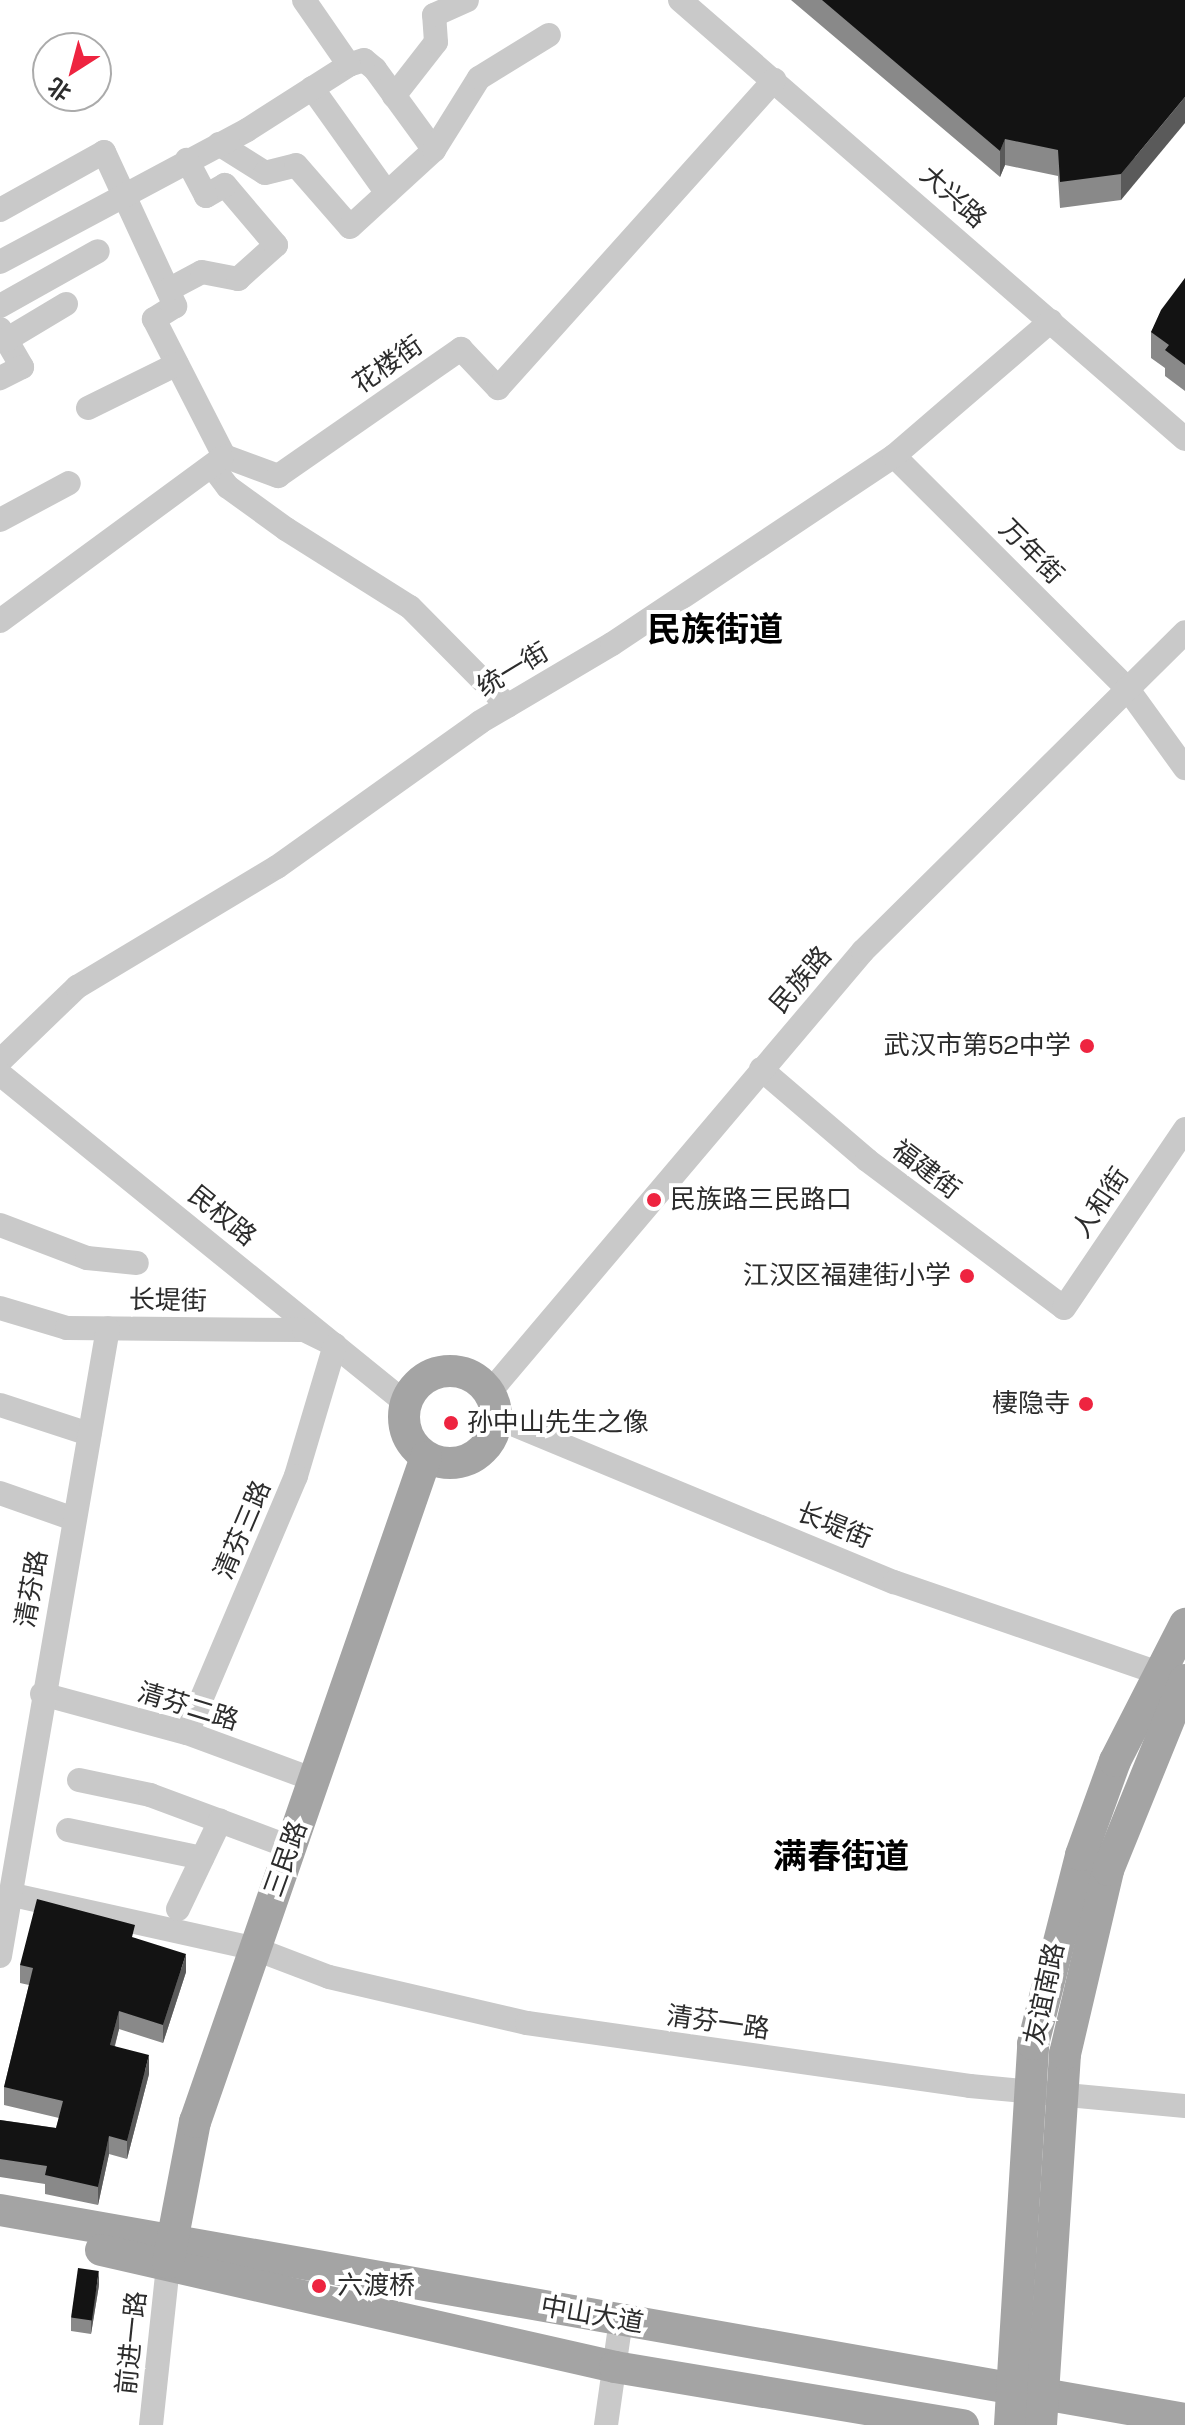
<!DOCTYPE html>
<meta charset="utf-8">
<style>
body{margin:0}
#map{position:relative;width:1185px;height:2425px;overflow:hidden;background:#fff;font-family:"Space Grotesk","Noto Sans SC",sans-serif}
div>[style]{position:absolute}
[style*='--x']{left:calc(var(--x)*1px);top:calc(var(--y)*1px);width:calc(var(--w)*1px);rotate:calc(var(--a)*1deg)}
.minor>*{height:24px;margin:-12px;padding:0 12px;transform-origin:12px;border-radius:12px;background:#c9c9c9}
.major>*{height:32px;margin:-16px;padding:0 16px;transform-origin:16px;border-radius:16px;background:#a4a4a4}
.major>.ring{margin:-16px;padding:0;box-sizing:content-box;background:none;border:32px solid #a4a4a4;border-radius:50%}
.wall>*{inset:0;background:#898989}
.shaded-wall>*{inset:0;background:#5a5a5a}
.building>*{inset:0;background:#131313;transform-origin:0 0}
.dots>*{width:22px;height:22px;translate:-50% -50%;box-sizing:border-box;border:4px solid #fff;border-radius:50%}
span{translate:-50% -50%;white-space:nowrap;text-align:center;line-height:1.15;-webkit-text-stroke:8px #fff;paint-order:stroke}
.street-label{font-size:26px;color:#2c2c2c}
.poi-label{font-size:26px;color:#2c2c2c}
.right{translate:-100% -50%;text-align:right}
.left{translate:0 -50%;text-align:left}
.district-label{font-size:34px;color:#000;font-weight:700}
.north{position:absolute;left:32px;top:32px;width:80px;height:80px;box-sizing:border-box;background:#fff;border:2px solid #ababab;border-radius:50%;rotate:216deg;font-size:22px;font-weight:700;line-height:32px;text-align:center;color:#2c2c2c}
.north::after{content:'';display:block;margin:auto;width:28px;height:36px;background:#ee2440;clip-path:polygon(50% 0,100% 100%,50% 72%,0 100%)}
</style>
<div id="map">
<div class="minor">
<i style="--x:680;--y:0;--w:669;--a:41"></i>
<i style="--x:312;--y:88;--w:129;--a:54.5"></i>
<i style="--x:394;--y:96;--w:68;--a:-52.1"></i>
<i style="--x:436;--y:42;--w:27;--a:-94"></i>
<i style="--x:434;--y:15;--w:36;--a:-24"></i>
<i style="--x:219;--y:144;--w:54;--a:32.2"></i>
<i style="--x:265;--y:173;--w:32;--a:-14"></i>
<i style="--x:296;--y:165;--w:82;--a:48.9"></i>
<i style="--x:350;--y:227;--w:114;--a:-42.5"></i>
<i style="--x:434;--y:150;--w:100;--a:-126.1"></i>
<i style="--x:375;--y:69;--w:14;--a:-141"></i>
<i style="--x:364;--y:60;--w:16;--a:162"></i>
<i style="--x:434;--y:150;--w:85;--a:-58"></i>
<i style="--x:479;--y:78;--w:82;--a:-31.6"></i>
<i style="--x:0;--y:210;--w:119;--a:-29.1"></i>
<i style="--x:104;--y:152;--w:170;--a:65.2"></i>
<i style="--x:175;--y:306;--w:25;--a:148"></i>
<i style="--x:154;--y:319;--w:154;--a:62.9"></i>
<i style="--x:0;--y:262;--w:280;--a:-28.1"></i>
<i style="--x:247;--y:130;--w:121;--a:-32.5"></i>
<i style="--x:349;--y:65;--w:79;--a:-124.7"></i>
<i style="--x:168;--y:290;--w:38;--a:-28"></i>
<i style="--x:202;--y:272;--w:37;--a:11"></i>
<i style="--x:238;--y:279;--w:51;--a:-41.8"></i>
<i style="--x:276;--y:245;--w:79;--a:-130.4"></i>
<i style="--x:225;--y:185;--w:22;--a:150"></i>
<i style="--x:206;--y:196;--w:41;--a:-117.8"></i>
<i style="--x:0;--y:306;--w:112;--a:-29.3"></i>
<i style="--x:0;--y:329;--w:44;--a:59.9"></i>
<i style="--x:22;--y:367;--w:25;--a:153"></i>
<i style="--x:6;--y:340;--w:70;--a:-31"></i>
<i style="--x:88;--y:408;--w:99;--a:-26.3"></i>
<i style="--x:224;--y:456;--w:58;--a:20.3"></i>
<i style="--x:278;--y:476;--w:223;--a:-34.8"></i>
<i style="--x:461;--y:349;--w:54;--a:46.5"></i>
<i style="--x:498;--y:388;--w:414;--a:-48.1"></i>
<i style="--x:894;--y:456;--w:329;--a:44.9"></i>
<i style="--x:1127;--y:688;--w:99;--a:54.1"></i>
<i style="--x:212;--y:466;--w:26;--a:53"></i>
<i style="--x:228;--y:487;--w:72;--a:35.9"></i>
<i style="--x:286;--y:529;--w:146;--a:32.2"></i>
<i style="--x:410;--y:607;--w:139;--a:45.3"></i>
<i style="--x:0;--y:520;--w:78;--a:-28.2"></i>
<i style="--x:0;--y:621;--w:275;--a:-36.3"></i>
<i style="--x:0;--y:1061;--w:107;--a:-43.9"></i>
<i style="--x:77;--y:987;--w:233;--a:-31"></i>
<i style="--x:277;--y:867;--w:249;--a:-35.5"></i>
<i style="--x:480;--y:722;--w:153;--a:-30.6"></i>
<i style="--x:612;--y:644;--w:339;--a:-33.7"></i>
<i style="--x:894;--y:456;--w:207;--a:-40.7"></i>
<i style="--x:761;--y:1069;--w:140;--a:40.6"></i>
<i style="--x:867;--y:1160;--w:246;--a:36.9"></i>
<i style="--x:1064;--y:1308;--w:216;--a:-55.9"></i>
<i style="--x:0;--y:1074;--w:524;--a:39.04"></i>
<i style="--x:0;--y:1225;--w:93;--a:20.8"></i>
<i style="--x:87;--y:1258;--w:50;--a:5.7"></i>
<i style="--x:0;--y:1308;--w:70;--a:16.6"></i>
<i style="--x:67;--y:1328;--w:237;--a:0.5"></i>
<i style="--x:304;--y:1330;--w:34;--a:26"></i>
<i style="--x:335;--y:1345;--w:137;--a:106.6"></i>
<i style="--x:296;--y:1476;--w:279;--a:113"></i>
<i style="--x:489;--y:1393;--w:579;--a:-49.76"></i>
<i style="--x:863;--y:951;--w:453;--a:-44.7"></i>
<i style="--x:0;--y:1405;--w:94;--a:18"></i>
<i style="--x:495;--y:1417;--w:432;--a:22.5"></i>
<i style="--x:894;--y:1582;--w:277;--a:19"></i>
<i style="--x:0;--y:1493;--w:78;--a:19.4"></i>
<i style="--x:42;--y:1694;--w:150;--a:15.1"></i>
<i style="--x:187;--y:1733;--w:136;--a:20.2"></i>
<i style="--x:79;--y:1780;--w:73;--a:11.9"></i>
<i style="--x:150;--y:1795;--w:149;--a:20.4"></i>
<i style="--x:68;--y:1830;--w:137;--a:11.8"></i>
<i style="--x:13;--y:1895;--w:246;--a:12.5"></i>
<i style="--x:253;--y:1948;--w:81;--a:20.9"></i>
<i style="--x:329;--y:1977;--w:203;--a:13.1"></i>
<i style="--x:527;--y:2023;--w:447;--a:8.1"></i>
<i style="--x:970;--y:2086;--w:216;--a:5.3"></i>
<i style="--x:178;--y:1909;--w:98;--a:-64.5"></i>
<i style="--x:0;--y:1956;--w:637;--a:-80.24"></i>
<i style="--x:151;--y:2425;--w:160;--a:-83.9"></i>
<i style="--x:606;--y:2425;--w:107;--a:-81.9"></i>
</div>
<div class="major">
<i class="ring" style="left:404px;top:1371px;width:60px;height:60px"></i>
<i style="--x:0;--y:2210;--w:1203;--a:10"></i>
<i style="--x:101;--y:2250;--w:527;--a:12.82"></i>
<i style="--x:615;--y:2367;--w:353;--a:9.5"></i>
<i style="--x:168;--y:2263;--w:144;--a:-79.2"></i>
<i style="--x:195;--y:2122;--w:704;--a:-70.84"></i>
<i style="--x:1010;--y:2425;--w:382;--a:-86.5"></i>
<i style="--x:1033;--y:2044;--w:195;--a:-75.7"></i>
<i style="--x:1081;--y:1855;--w:100;--a:-70.1"></i>
<i style="--x:1115;--y:1761;--w:154;--a:-62.9"></i>
<i style="--x:1041;--y:2425;--w:372;--a:-86.3"></i>
<i style="--x:1065;--y:2054;--w:189;--a:-76.8"></i>
<i style="--x:1108;--y:1870;--w:205;--a:-67.9"></i>
</div>
<div class="wall">
<i style="clip-path:polygon(791px 0,1185px 0,1121px 200px,1060px 208px,1058px 176px,1005px 165px,1000px 177px)"></i>
<i style="clip-path:polygon(1185px 278px,1185px 391px,1165px 376px,1165px 368px,1151px 358px,1151px 332px)"></i>
<i style="clip-path:polygon(135px 1938px,186px 1972px,163px 2043px,119px 2029px,115px 2046px,149px 2074px,127px 2159px,109px 2154px,98px 2205px,45px 2194px,45px 2184px,0 2177px,0 2120px,56px 2128px,59px 2118px,4px 2105px,4px 2087px,29px 1985px,20px 1983px,20px 1965px)"></i>
<i style="clip-path:polygon(99px 2285px,91px 2334px,71px 2331px,71px 2318px)"></i>
</div>
<div class="shaded-wall">
<i style="clip-path:polygon(1185px 97px,1185px 123px,1121px 200px,1121px 174px)"></i>
<i style="clip-path:polygon(1005px 139px,1005px 165px,1000px 177px,1000px 151px)"></i>
<i style="clip-path:polygon(186px 1954px,186px 1972px,163px 2043px,163px 2025px)"></i>
<i style="clip-path:polygon(119px 2011px,119px 2029px,110px 2063px,110px 2045px)"></i>
<i style="clip-path:polygon(149px 2055px,149px 2074px,127px 2159px,127px 2141px)"></i>
<i style="clip-path:polygon(109px 2136px,109px 2154px,98px 2205px,98px 2187px)"></i>
<i style="clip-path:polygon(99px 2271px,99px 2285px,91px 2334px,91px 2321px)"></i>
</div>
<div class="building">
<i style="clip-path:polygon(822px 0,1185px 0,1185px 97px,1121px 174px,1060px 182px,1058px 150px,1005px 139px,1000px 151px)"></i>
<i style="clip-path:polygon(1185px 278px,1185px 365px,1165px 350px,1169px 345px,1151px 332px,1161px 310px)"></i>
<i style="clip-path:polygon(37px 1899px,135px 1925px,132px 1937px,186px 1954px,163px 2025px,119px 2011px,110px 2045px,149px 2055px,127px 2141px,109px 2136px,98px 2187px,45px 2175px,47px 2166px,0 2159px,0 2120px,56px 2128px,63px 2101px,4px 2087px,33px 1968px,20px 1965px)"></i>
<i style="left:78px;top:2268px;width:21px;height:50px;rotate:8deg"></i>
</div>
<div class="dots">
<i style="left:1087px;top:1046px;background:#ee2440"></i>
<i style="left:654px;top:1200px;background:#ee2440"></i>
<i style="left:967px;top:1276px;background:#ee2440"></i>
<i style="left:1086px;top:1404px;background:#ee2440"></i>
<i style="left:451px;top:1423px;background:#ee2440"></i>
<i style="left:319px;top:2286px;background:#ee2440"></i>
</div>
<div class="street-label">
<span style="left:953px;top:197px;rotate:42deg">大兴路</span>
<span style="left:388px;top:365px;rotate:-35deg">花楼街</span>
<span style="left:1031px;top:552px;rotate:45deg">万年街</span>
<span style="left:513px;top:670px;rotate:-31deg">统一街</span>
<span style="left:801px;top:980px;rotate:-49deg">民族路</span>
<span style="left:926px;top:1170px;rotate:37deg">福建街</span>
<span style="left:1101px;top:1203px;rotate:-56deg">人和街</span>
<span style="left:222px;top:1216px;rotate:39deg">民权路</span>
<span style="left:168px;top:1301px;rotate:1deg">长堤街</span>
<span style="left:834px;top:1526px;rotate:22deg">长堤街</span>
<span style="left:243px;top:1530px;rotate:-67deg">清芬三路</span>
<span style="left:32px;top:1589px;rotate:-80deg">清芬路</span>
<span style="left:188px;top:1707px;rotate:17deg">清芬二路</span>
<span style="left:286px;top:1859px;rotate:-70deg">三民路</span>
<span style="left:1045px;top:1994px;rotate:-78deg">友谊南路</span>
<span style="left:718px;top:2023px;rotate:8deg">清芬一路</span>
<span style="left:592px;top:2315px;rotate:10deg">中山大道</span>
<span style="left:132px;top:2343px;rotate:-84deg">前进一路</span>
</div>
<div class="poi-label">
<span class="right" style="left:1071px;top:1046px">武汉市第52中学</span>
<span class="left" style="left:670px;top:1200px">民族路三民路口</span>
<span class="right" style="left:951px;top:1276px">江汉区福建街小学</span>
<span class="right" style="left:1070px;top:1404px">棲隐寺</span>
<span class="left" style="left:467px;top:1423px">孙中山先生之像</span>
<span class="left" style="left:337px;top:2286px">六渡桥</span>
</div>
<div class="district-label">
<span style="left:715px;top:630px">民族街道</span>
<span style="left:841px;top:1857px">满春街道</span>
</div>
<div class="north">北</div>
</div>
